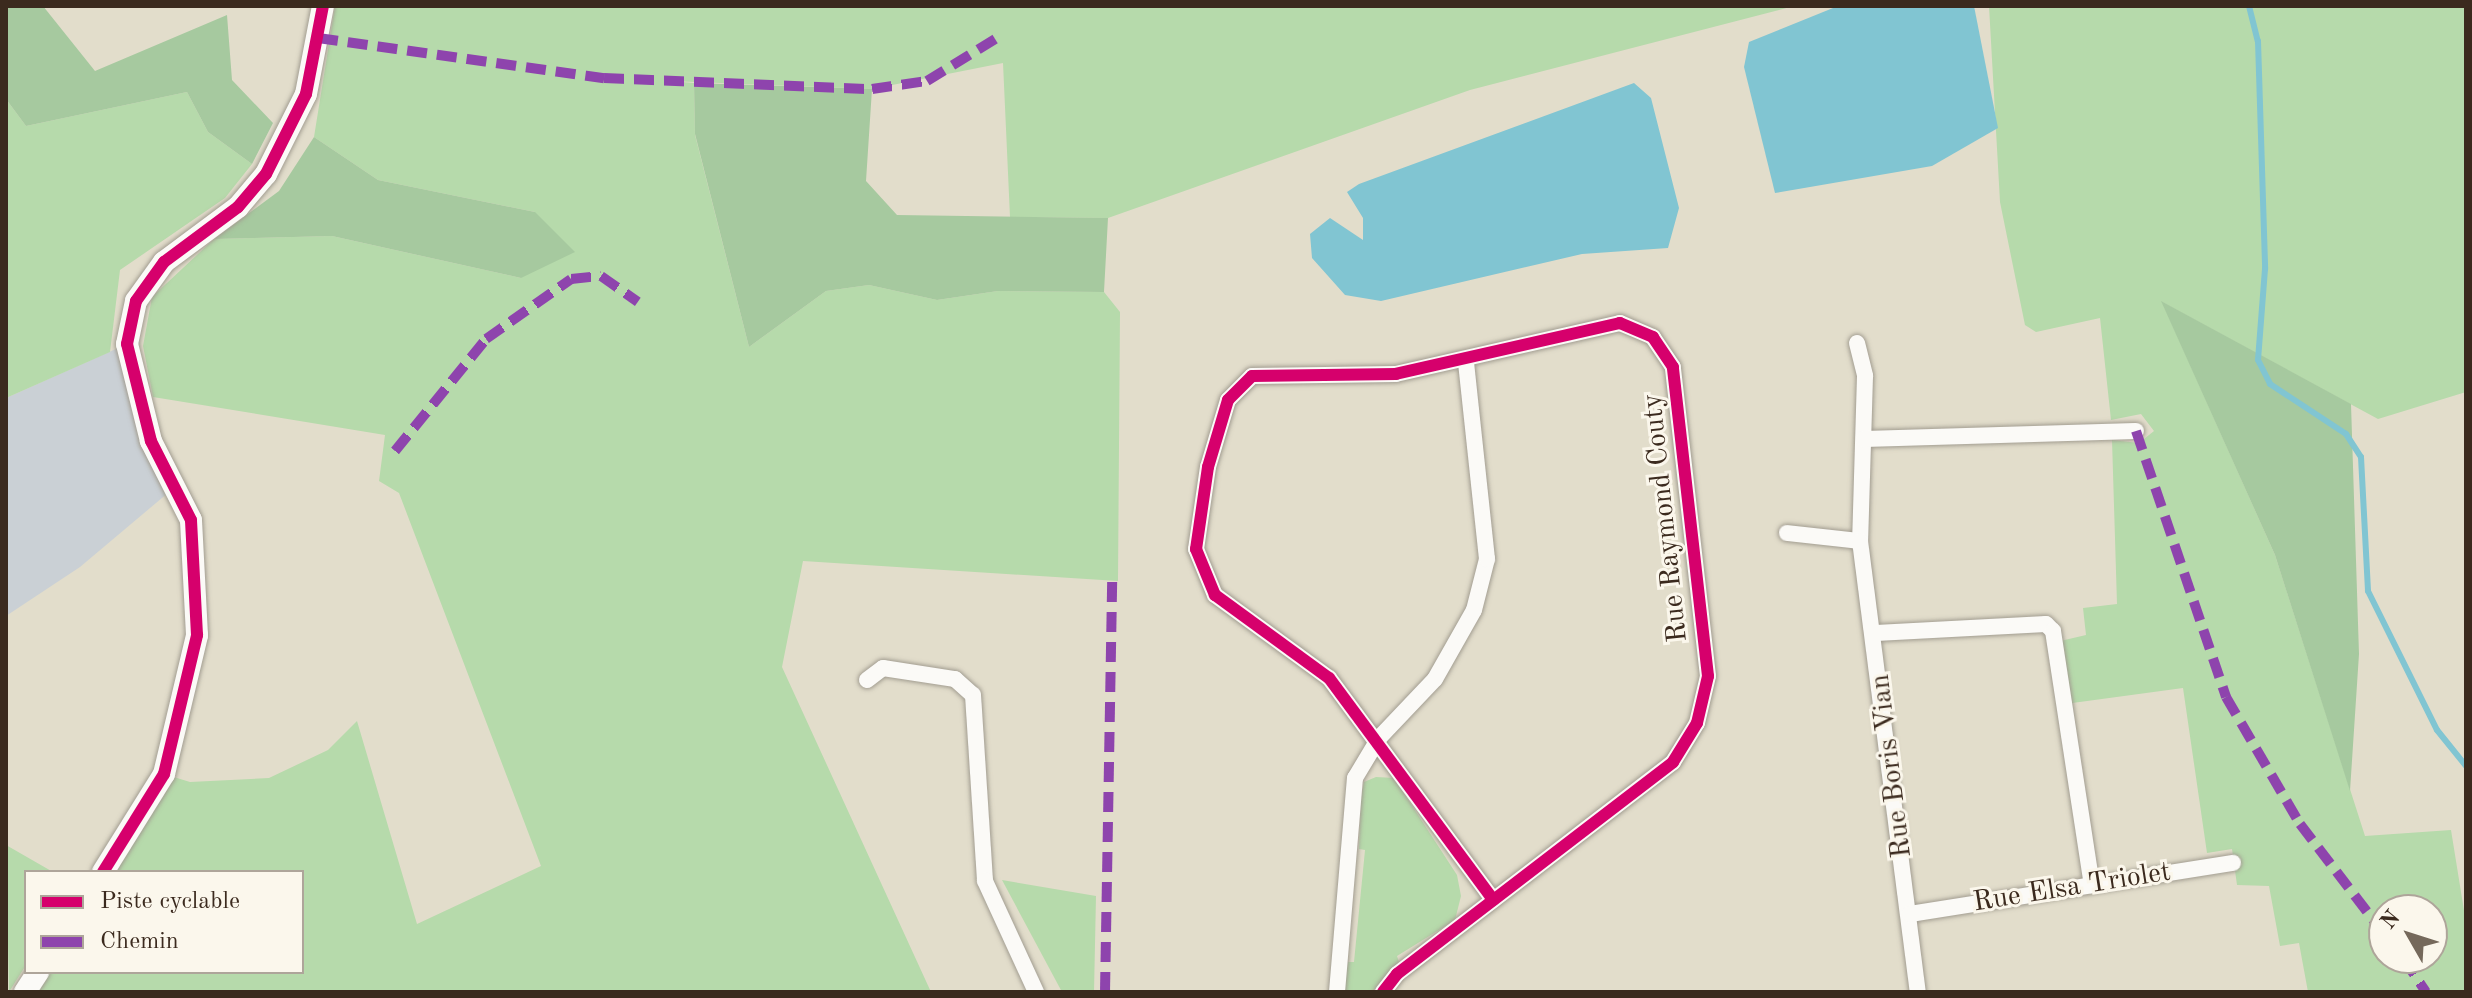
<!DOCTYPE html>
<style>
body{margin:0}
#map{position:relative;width:2472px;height:998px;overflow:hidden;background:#e2ddcb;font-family:"Old Standard TT",serif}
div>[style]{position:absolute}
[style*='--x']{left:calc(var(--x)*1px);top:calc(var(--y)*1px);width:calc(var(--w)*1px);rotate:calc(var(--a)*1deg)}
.industrial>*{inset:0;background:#cad0d5}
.green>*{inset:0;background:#b6daab}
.forest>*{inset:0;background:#a6c99f}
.water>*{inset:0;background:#81c5d2}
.stream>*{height:6px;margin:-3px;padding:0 3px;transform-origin:3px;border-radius:3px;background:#81c5d2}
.roads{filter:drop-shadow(0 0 2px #a29d91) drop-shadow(0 0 2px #a29d91)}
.street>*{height:16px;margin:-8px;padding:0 8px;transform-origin:8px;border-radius:8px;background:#fbfaf7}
.secondary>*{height:22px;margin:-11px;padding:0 11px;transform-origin:11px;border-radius:11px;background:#fbfaf7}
.quiet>*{height:10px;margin-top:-5px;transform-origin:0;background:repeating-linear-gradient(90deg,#8e44ad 0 20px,transparent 0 30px)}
.cycleway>*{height:12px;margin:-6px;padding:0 6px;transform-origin:6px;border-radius:6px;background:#d6006c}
span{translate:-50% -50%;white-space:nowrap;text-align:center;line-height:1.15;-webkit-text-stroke:6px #fbf7ec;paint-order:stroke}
.street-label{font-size:28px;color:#3b2a1e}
.frame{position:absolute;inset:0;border:8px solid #3b2a1e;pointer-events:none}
.legend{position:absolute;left:24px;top:870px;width:280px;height:104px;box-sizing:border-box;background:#fbf7ec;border:2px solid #aea59a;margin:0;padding:10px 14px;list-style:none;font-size:24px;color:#3b2a1e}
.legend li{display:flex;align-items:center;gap:16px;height:40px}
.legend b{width:40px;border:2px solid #aea59a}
.north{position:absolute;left:2368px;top:894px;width:80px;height:80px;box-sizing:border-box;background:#fbf7ec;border:2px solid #aea59a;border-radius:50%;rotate:309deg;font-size:22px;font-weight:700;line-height:32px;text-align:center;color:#3b2a1e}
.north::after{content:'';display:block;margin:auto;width:28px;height:36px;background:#75695b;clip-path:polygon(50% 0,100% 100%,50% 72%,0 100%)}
</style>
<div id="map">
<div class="industrial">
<i style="clip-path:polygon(127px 344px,175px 487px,80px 567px,6px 616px,6px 398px)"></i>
</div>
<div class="green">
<i style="clip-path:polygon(335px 6px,1794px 6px,1470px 90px,1108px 218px,1010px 217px,1003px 63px,872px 89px,670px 81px,694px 83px,695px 135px,749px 347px,826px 291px,869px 285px,937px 300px,998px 291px,1104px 292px,1120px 312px,1118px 581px,803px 561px,782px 667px,931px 992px,25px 992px,38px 972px,302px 972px,302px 872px,103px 872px,164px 774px,190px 782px,269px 778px,328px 750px,357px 721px,417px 924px,541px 866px,399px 493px,379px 481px,385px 435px,153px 397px,143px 346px,152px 297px,214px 239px,332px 236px,521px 278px,535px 212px,378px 180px,314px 137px)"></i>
<i style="clip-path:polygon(evenodd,1989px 6px,2466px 6px,2466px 392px,2378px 419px,2162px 302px,2275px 555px,2365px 836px,2451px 830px,2466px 923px,2466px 992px,2308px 992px,2299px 943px,2280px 946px,2269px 886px,2237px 885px,2232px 849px,2207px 853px,2183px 688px,2065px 704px,2056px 642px,2086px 635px,2083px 608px,2117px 604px,2112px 440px,2139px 443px,2154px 431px,2141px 414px,2111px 420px,2100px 318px,2036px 332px,2025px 325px,2000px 202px,1989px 6px,2384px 910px,2432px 910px,2432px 958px,2384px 958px,2384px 910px)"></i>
<i style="clip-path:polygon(187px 92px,208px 132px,252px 164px,225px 198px,120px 270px,110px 352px,6px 398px,6px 99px,26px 126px)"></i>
<i style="clip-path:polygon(1376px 777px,1394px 778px,1457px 875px,1461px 896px,1455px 920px,1397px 956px,1399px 962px,1372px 992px,1344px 992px,1348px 962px,1354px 962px,1365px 850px,1359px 849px,1361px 797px,1364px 782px)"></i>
<i style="clip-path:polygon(6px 845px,53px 872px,26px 872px,26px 965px,9px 992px)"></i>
<i style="clip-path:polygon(1002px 880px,1096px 896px,1094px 992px,1062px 992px)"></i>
</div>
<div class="forest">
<i style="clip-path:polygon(6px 6px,43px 6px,95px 71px,227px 15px,232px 80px,273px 123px,252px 164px,208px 132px,187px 92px,26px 126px,6px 99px)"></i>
<i style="clip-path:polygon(694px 83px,872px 89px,866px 181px,897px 215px,1108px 218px,1104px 292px,998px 291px,937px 300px,869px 285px,826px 291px,749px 347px,695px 134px)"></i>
<i style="clip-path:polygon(314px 137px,378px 180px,535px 212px,575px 252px,521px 278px,332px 236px,214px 239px,279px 191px)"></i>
<i style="clip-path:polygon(2161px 301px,2351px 404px,2359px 654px,2350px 791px,2275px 555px)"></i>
</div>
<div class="water">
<i style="clip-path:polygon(1838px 6px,1974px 6px,1998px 128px,1932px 166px,1775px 193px,1744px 67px,1749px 42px)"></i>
<i style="clip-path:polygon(1634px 83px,1651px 98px,1679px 208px,1668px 248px,1582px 254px,1381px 301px,1345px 295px,1312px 258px,1310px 234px,1330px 218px,1363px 240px,1363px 218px,1347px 192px,1359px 184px)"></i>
</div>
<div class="stream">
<i style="--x:2249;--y:6;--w:36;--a:76"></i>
<i style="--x:2258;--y:41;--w:228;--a:88.2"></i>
<i style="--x:2265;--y:269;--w:91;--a:94.4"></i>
<i style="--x:2258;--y:360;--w:27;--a:63"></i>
<i style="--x:2270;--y:384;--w:91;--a:33.3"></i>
<i style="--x:2346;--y:434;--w:27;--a:57"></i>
<i style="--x:2361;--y:457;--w:134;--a:87"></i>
<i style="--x:2368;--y:591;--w:155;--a:63.6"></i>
<i style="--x:2437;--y:730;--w:46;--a:51.1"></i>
</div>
<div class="roads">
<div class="street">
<i style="--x:1857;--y:343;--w:34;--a:76"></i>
<i style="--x:1865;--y:376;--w:165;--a:91.7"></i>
<i style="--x:1864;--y:439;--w:272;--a:-1.7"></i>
<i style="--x:1787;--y:533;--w:73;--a:6.3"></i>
<i style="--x:1860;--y:541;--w:455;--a:82.7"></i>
<i style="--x:1876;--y:633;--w:170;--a:-3"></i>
<i style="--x:2046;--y:624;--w:10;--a:45"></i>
<i style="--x:2053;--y:631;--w:257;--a:81.3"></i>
<i style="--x:867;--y:680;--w:20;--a:-37"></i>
<i style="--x:883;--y:668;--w:73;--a:8.7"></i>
<i style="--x:955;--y:679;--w:24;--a:42"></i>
<i style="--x:973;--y:695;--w:186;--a:86.3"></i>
<i style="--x:985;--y:881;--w:122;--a:65.3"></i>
<i style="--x:1910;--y:914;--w:327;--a:-9"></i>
<i style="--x:1337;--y:992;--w:215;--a:-85.2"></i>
<i style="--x:1355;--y:778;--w:47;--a:-59"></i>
<i style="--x:1379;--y:738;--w:81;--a:-46.5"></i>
<i style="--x:1435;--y:679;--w:79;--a:-60.5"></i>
<i style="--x:1474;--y:610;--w:53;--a:-75.7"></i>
<i style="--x:1487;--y:559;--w:196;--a:-96.1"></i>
<i style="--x:1383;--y:992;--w:23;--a:-52"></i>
<i style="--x:1397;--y:974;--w:348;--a:-37.5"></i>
<i style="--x:1673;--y:762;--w:46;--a:-58.4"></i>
<i style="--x:1697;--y:723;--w:48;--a:-76.8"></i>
<i style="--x:1708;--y:676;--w:311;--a:-96.5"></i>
<i style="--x:1673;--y:367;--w:36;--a:-124"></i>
<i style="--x:1653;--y:337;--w:36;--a:-157"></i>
<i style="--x:1620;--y:323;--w:230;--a:167.2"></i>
<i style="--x:1396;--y:374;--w:144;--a:179.2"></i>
<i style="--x:1252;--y:376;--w:34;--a:135"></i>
<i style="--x:1228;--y:400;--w:70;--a:106.6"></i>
<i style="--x:1208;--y:467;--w:83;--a:98.3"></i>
<i style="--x:1196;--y:549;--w:50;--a:67.6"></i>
<i style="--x:1215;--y:595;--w:141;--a:36.1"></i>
<i style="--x:1329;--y:678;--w:276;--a:53.5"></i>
</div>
<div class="secondary">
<i style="--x:103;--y:872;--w:115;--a:-58.1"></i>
<i style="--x:164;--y:774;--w:143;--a:-76.6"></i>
<i style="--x:197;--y:635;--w:115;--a:-93"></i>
<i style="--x:191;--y:520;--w:89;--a:-116.9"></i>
<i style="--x:151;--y:441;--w:100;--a:-103.9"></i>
<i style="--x:127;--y:344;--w:44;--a:-78.2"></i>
<i style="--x:136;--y:301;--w:48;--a:-54.3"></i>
<i style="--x:164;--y:262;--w:92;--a:-36.6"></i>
<i style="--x:238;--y:207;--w:43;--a:-49.7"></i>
<i style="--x:266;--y:174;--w:89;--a:-63.4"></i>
<i style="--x:306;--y:94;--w:90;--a:-79.1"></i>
<i style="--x:25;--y:992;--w:24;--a:-57"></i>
</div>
</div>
<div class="quiet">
<i style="--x:318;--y:38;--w:289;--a:8"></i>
<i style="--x:604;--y:78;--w:268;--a:2.4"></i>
<i style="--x:872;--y:89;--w:56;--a:-8.3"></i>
<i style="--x:927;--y:81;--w:82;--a:-31.6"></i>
<i style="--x:2136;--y:431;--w:281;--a:71.3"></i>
<i style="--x:2226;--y:697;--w:147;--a:59.8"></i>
<i style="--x:2300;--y:824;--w:138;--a:52.6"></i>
<i style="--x:395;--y:451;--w:144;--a:-50.9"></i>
<i style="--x:486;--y:339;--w:104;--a:-35.2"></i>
<i style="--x:571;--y:279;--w:30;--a:-6"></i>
<i style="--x:601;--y:276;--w:45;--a:35.1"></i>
<i style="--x:2403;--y:958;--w:41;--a:55.9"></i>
<i style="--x:1105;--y:992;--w:412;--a:-89"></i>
</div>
<div class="cycleway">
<i style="--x:103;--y:872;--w:115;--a:-58.1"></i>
<i style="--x:164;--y:774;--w:143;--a:-76.6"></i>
<i style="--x:197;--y:635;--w:115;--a:-93"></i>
<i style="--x:191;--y:520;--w:89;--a:-116.9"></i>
<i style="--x:151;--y:441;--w:100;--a:-103.9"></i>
<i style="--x:127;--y:344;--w:44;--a:-78.2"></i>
<i style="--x:136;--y:301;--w:48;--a:-54.3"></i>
<i style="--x:164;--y:262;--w:92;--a:-36.6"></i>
<i style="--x:238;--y:207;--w:43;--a:-49.7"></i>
<i style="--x:266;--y:174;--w:89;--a:-63.4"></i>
<i style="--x:306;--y:94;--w:90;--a:-79.1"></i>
<i style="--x:1383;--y:992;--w:23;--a:-52"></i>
<i style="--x:1397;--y:974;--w:348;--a:-37.5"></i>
<i style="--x:1673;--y:762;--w:46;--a:-58.4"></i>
<i style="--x:1697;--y:723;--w:48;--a:-76.8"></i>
<i style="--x:1708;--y:676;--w:311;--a:-96.5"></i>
<i style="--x:1673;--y:367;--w:36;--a:-124"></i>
<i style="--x:1653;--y:337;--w:36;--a:-157"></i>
<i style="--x:1620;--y:323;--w:230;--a:167.2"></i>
<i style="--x:1396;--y:374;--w:144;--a:179.2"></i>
<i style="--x:1252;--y:376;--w:34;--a:135"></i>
<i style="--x:1228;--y:400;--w:70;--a:106.6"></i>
<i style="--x:1208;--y:467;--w:83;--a:98.3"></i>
<i style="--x:1196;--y:549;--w:50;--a:67.6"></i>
<i style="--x:1215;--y:595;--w:141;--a:36.1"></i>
<i style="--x:1329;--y:678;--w:276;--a:53.5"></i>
</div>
<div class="street-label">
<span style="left:1666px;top:518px;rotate:-96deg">Rue Raymond Couty</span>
<span style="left:1892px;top:766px;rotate:-97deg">Rue Boris Vian</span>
<span style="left:2072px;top:888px;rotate:-9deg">Rue Elsa Triolet</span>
</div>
<div class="frame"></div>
<ul class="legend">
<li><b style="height:10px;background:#d6006c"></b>Piste cyclable</li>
<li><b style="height:10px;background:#8e44ad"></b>Chemin</li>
</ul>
<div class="north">N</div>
</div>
